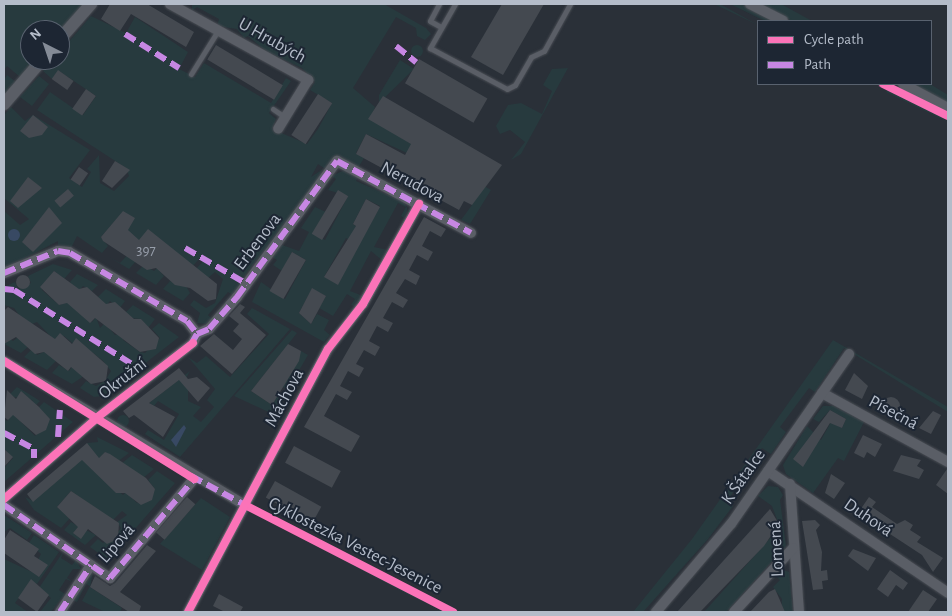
<!DOCTYPE html>
<meta charset="utf-8">
<style>
body{margin:0}
#map{position:relative;width:952px;height:616px;overflow:hidden;background:#2a3038;font-family:"Alegreya Sans",sans-serif}
div>[style]{position:absolute}
[style*='--x']{left:calc(var(--x)*1px);top:calc(var(--y)*1px);width:calc(var(--w)*1px);rotate:calc(var(--a)*1deg)}
.green>*{inset:0;background:#273a3e;transform-origin:0 0}
.round{border-radius:50%}
.water>*{inset:0;background:#384963}
.building>*{inset:0;background:#444950;transform-origin:0 0}
.roads{filter:drop-shadow(0 0 1px #484c53) drop-shadow(0 0 1px #484c53)}
.service>*{height:5px;margin:-2.5px;padding:0 2.5px;transform-origin:2.5px;border-radius:2.5px;background:#5a5e66}
.minor>*{height:10px;margin:-5px;padding:0 5px;transform-origin:5px;border-radius:5px;background:#5a5e66}
.tertiary>*{height:12px;margin:-6px;padding:0 6px;transform-origin:6px;border-radius:6px;background:#5a5e66}
.quiet>*{height:6px;margin-top:-3px;transform-origin:0;background:repeating-linear-gradient(90deg,#c787e3 0 12px,transparent 0 18px)}
.cycleway>*{height:8px;margin:-4px;padding:0 4px;transform-origin:4px;border-radius:4px;background:#fb73b8}
span{translate:-50% -50%;white-space:nowrap;text-align:center;line-height:1.15;-webkit-text-stroke:4px #1d2633;paint-order:stroke}
.number-label{font-size:15px;color:#989fab}
.number-label span{-webkit-text-stroke-width:0}
.street-label{font-size:18px;color:#b4bcc9}
.frame{position:absolute;inset:0;border:5px solid #b4bcc9;pointer-events:none}
.legend{position:absolute;left:757px;top:20px;width:175px;height:65px;box-sizing:border-box;background:#1d2633;border:1px solid #59626f;margin:0;padding:6px 9px;list-style:none;font-size:15px;color:#b4bcc9}
.legend li{display:flex;align-items:center;gap:10px;height:25px}
.legend b{width:25px;border:1px solid #59626f}
.north{position:absolute;left:20px;top:20px;width:50px;height:50px;box-sizing:border-box;background:#1d2633;border:1px solid #59626f;border-radius:50%;rotate:319deg;font-size:14px;font-weight:700;line-height:20px;text-align:center;color:#b4bcc9}
.north::after{content:'';display:block;margin:auto;width:18px;height:22px;background:#848b96;clip-path:polygon(50% 0,100% 100%,50% 72%,0 100%)}
</style>
<div id="map">
<div class="green">
<i style="clip-path:polygon(4px 4px,85px 4px,60px 30px,30px 30px,30px 60px,35px 60px,20px 77px,7px 66px,4px 70px)"></i>
<i style="clip-path:polygon(192px 4px,384px 4px,426px 28px,431px 34px,425px 40px,417px 36px,416px 28px,396px 17px,353px 88px,375px 107px,372px 115px,405px 140px,491px 190px,470px 224px,461px 220px,472px 205px,409px 154px,366px 134px,356px 153px,364px 158px,358px 168px,337px 156px,327px 170px,318px 164px,311px 177px,323px 169px,315px 185px,242px 279px,236px 280px,242px 283px,233px 295px,228px 292px,208px 315px,213px 320px,207px 324px,197px 323px,200px 313px,190px 305px,194px 300px,206px 308px,215px 303px,223px 279px,215px 272px,208px 278px,196px 269px,203px 261px,200px 258px,190px 269px,139px 242px,115px 221px,101px 237px,108px 246px,102px 253px,77px 236px,71px 248px,58px 247px,58px 241px,4px 269px,4px 211px,20px 225px,29px 219px,4px 198px,4px 115px,11px 107px,25px 121px,33px 115px,90px 150px,69px 178px,82px 187px,91px 172px,87px 169px,99px 155px,100px 183px,114px 191px,129px 176px,126px 168px,37px 110px,50px 92px,83px 115px,96px 96px,59px 71px,52px 79px,43px 71px,53px 60px,60px 60px,60px 52px,91px 16px,126px 33px,135px 17px,188px 52px,179px 69px,195px 77px,204px 63px,271px 103px,286px 78px,291px 81px,269px 113px,276px 119px,272px 129px,307px 144px,318px 129px,332px 103px,310px 90px,315px 82px,302px 68px,267px 52px,248px 36px,244px 38px,237px 29px,217px 26px,219px 19px,197px 7px,192px 11px)"></i>
<i style="clip-path:polygon(714px 4px,720px 4px,758px 25px)"></i>
<i style="clip-path:polygon(730px 4px,741px 4px,776px 21px,765px 21px)"></i>
<i style="clip-path:polygon(757px 4px,781px 4px,812px 21px,792px 21px)"></i>
<i class="round" style="left:411px;top:45px;width:12px;height:12px"></i>
<i style="clip-path:polygon(400px 60px,414px 69px,379px 103px,379px 95px)"></i>
<i style="clip-path:polygon(568px 68px,521px 154px,511px 160px,525px 142px,510px 130px,500px 134px,496px 126px,508px 105px,521px 103px,542px 114px,552px 91px,543px 85px,552px 69px)"></i>
<i style="clip-path:polygon(7px 75px,16px 82px,4px 96px,4px 80px)"></i>
<i style="clip-path:polygon(39px 76px,49px 84px,32px 106px,20px 97px)"></i>
<i style="clip-path:polygon(911px 84px,930px 84px,948px 95px,948px 104px)"></i>
<i style="clip-path:polygon(888px 89px,908px 96px,948px 122px,886px 92px)"></i>
<i style="clip-path:polygon(evenodd,345px 170px,358px 176px,356px 181px,404px 202px,407px 208px,407px 212px,404px 218px,401px 216px,406px 207px,398px 203px,374px 247px,388px 250px,383px 261px,371px 251px,350px 291px,363px 296px,355px 307px,351px 305px,355px 299px,347px 294px,333px 316px,319px 308px,326px 296px,312px 289px,299px 313px,311px 324px,317px 314px,329px 320px,324px 330px,330px 335px,324px 342px,252px 302px,261px 282px,285px 299px,306px 260px,292px 252px,282px 271px,273px 265px,277px 260px,272px 257px,282px 245px,299px 251px,309px 232px,301px 228px,315px 207px,326px 212px,314px 234px,325px 240px,348px 196px,328px 190px,336px 179px,331px 176px,345px 170px,366px 199px,380px 206px,365px 234px,353px 224px,366px 199px,345px 170px,346px 238px,359px 245px,324px 277px,346px 238px)"></i>
<i style="clip-path:polygon(131px 251px,138px 259px,129px 269px,109px 257px,120px 263px)"></i>
<i style="clip-path:polygon(53px 264px,72px 270px,64px 279px,54px 271px,42px 290px,59px 305px,69px 302px,92px 322px,96px 317px,100px 328px,105px 323px,115px 335px,123px 333px,123px 340px,140px 352px,145px 353px,160px 338px,152px 329px,159px 323px,179px 337px,103px 396px,94px 397px,80px 388px,86px 381px,96px 386px,105px 381px,111px 371px,103px 361px,92px 352px,84px 353px,64px 336px,55px 341px,37px 322px,27px 326px,14px 308px,4px 305px,4px 287px,15px 282px,18px 289px,31px 283px,28px 276px)"></i>
<i style="clip-path:polygon(144px 265px,154px 271px,157px 268px,164px 276px,156px 285px,136px 273px)"></i>
<i style="clip-path:polygon(77px 274px,98px 285px,92px 291px,83px 286px,78px 292px,70px 282px)"></i>
<i style="clip-path:polygon(170px 281px,186px 286px,190px 293px,183px 301px,163px 289px)"></i>
<i style="clip-path:polygon(106px 289px,125px 301px,119px 309px,110px 301px,105px 307px,98px 297px)"></i>
<i style="clip-path:polygon(133px 305px,155px 319px,148px 328px,141px 319px,130px 318px,126px 312px)"></i>
<i style="clip-path:polygon(252px 308px,290px 329px,180px 457px,145px 434px,148px 430px,164px 440px,179px 414px,158px 401px,154px 406px,149px 403px,190px 371px,183px 384px,188px 388px,188px 401px,201px 407px,193px 416px,201px 422px,214px 407px,207px 400px,215px 389px,188px 357px,197px 363px,206px 356px,230px 377px,269px 334px,247px 314px)"></i>
<i style="clip-path:polygon(292px 330px,297px 333px,251px 391px,272px 405px,276px 397px,285px 398px,275px 415px,234px 396px)"></i>
<i style="clip-path:polygon(4px 335px,13px 341px,18px 337px,30px 345px,21px 353px,4px 344px)"></i>
<i style="clip-path:polygon(833px 340px,948px 407px,948px 412px,844px 348px,815px 392px,809px 388px,780px 427px,786px 432px,771px 454px,762px 448px,759px 452px,727px 502px,733px 506px,708px 539px,643px 612px,633px 612px,692px 539px)"></i>
<i style="clip-path:polygon(33px 348px,37px 355px,46px 351px,57px 360px,47px 370px,24px 357px)"></i>
<i style="left:301px;top:351px;width:8px;height:40px;rotate:30deg"></i>
<i style="clip-path:polygon(59px 365px,69px 371px,73px 365px,84px 376px,72px 384px,52px 373px)"></i>
<i style="clip-path:polygon(17px 387px,29px 394px,40px 401px,35px 406px,32px 400px,14px 397px,10px 394px)"></i>
<i style="clip-path:polygon(44px 402px,73px 422px,4px 482px,4px 468px,13px 458px,4px 449px,4px 419px,7px 421px,13px 414px,35px 436px,50px 419px,38px 408px)"></i>
<i style="clip-path:polygon(823px 406px,833px 406px,864px 422px,844px 461px,838px 458px,813px 493px,786px 474px,783px 465px,807px 426px,821px 440px,831px 422px,842px 428px,846px 419px,830px 410px,819px 422px,813px 419px)"></i>
<i class="round" style="left:117px;top:415px;width:12px;height:12px"></i>
<i style="clip-path:polygon(97px 437px,129px 453px,117px 462px,105px 452px,91px 468px,123px 495px,126px 492px,137px 503px,150px 495px,155px 489px,148px 480px,157px 471px,175px 483px,108px 560px,90px 547px,98px 539px,103px 543px,118px 532px,121px 528px,117px 522px,127px 515px,122px 511px,113px 520px,71px 491px,57px 507px,70px 518px,61px 528px,34px 510px,25px 497px,33px 501px,87px 443px,98px 442px)"></i>
<i style="clip-path:polygon(132px 455px,154px 469px,143px 478px,121px 464px)"></i>
<i style="clip-path:polygon(768px 486px,778px 487px,783px 495px,780px 500px,786px 546px,726px 612px,704px 612px,774px 534px,778px 522px,772px 506px,758px 496px)"></i>
<i style="clip-path:polygon(201px 498px,230px 517px,202px 570px,160px 544px)"></i>
<i style="clip-path:polygon(4px 515px,32px 533px,27px 540px,10px 528px,4px 532px)"></i>
<i style="clip-path:polygon(71px 522px,76px 525px,96px 535px,85px 545px,64px 530px)"></i>
<i style="clip-path:polygon(304px 534px,408px 589px,461px 612px,445px 612px,407px 594px,301px 538px,354px 561px)"></i>
<i style="clip-path:polygon(34px 535px,59px 552px,37px 584px,31px 581px,15px 603px,28px 612px,4px 612px,4px 559px,32px 572px,41px 554px,29px 543px)"></i>
<i style="clip-path:polygon(63px 552px,61px 558px,72px 565px,76px 560px,81px 569px,73px 569px,67px 578px,73px 582px,66px 579px,59px 590px,65px 594px,51px 612px,40px 612px,51px 598px,39px 588px)"></i>
<i style="clip-path:polygon(783px 570px,789px 572px,793px 612px,781px 612px,782px 599px,773px 587px,780px 580px,774px 574px)"></i>
<i style="clip-path:polygon(93px 572px,90px 587px,122px 608px,120px 612px,105px 612px,82px 601px,90px 586px,86px 584px,77px 602px,72px 600px)"></i>
</div>
<div class="water">
<i class="round" style="left:8px;top:229px;width:12px;height:12px"></i>
<i style="clip-path:polygon(184px 425px,186px 428px,176px 447px,171px 440px)"></i>
</div>
<div class="building">
<i style="clip-path:polygon(110px 4px,147px 4px,194px 32px,186px 47px,131px 14px,120px 31px,101px 19px)"></i>
<i style="clip-path:polygon(502px 4px,544px 4px,503px 75px,471px 57px)"></i>
<i style="left:216px;top:45px;width:78px;height:17px;rotate:31deg"></i>
<i style="left:419px;top:59px;width:79px;height:28px;rotate:30deg"></i>
<i style="left:58px;top:70px;width:19px;height:11px;rotate:35deg"></i>
<i style="left:86px;top:89px;width:12px;height:24px;rotate:35deg"></i>
<i style="left:318px;top:94px;width:17px;height:49px;rotate:33deg"></i>
<i style="clip-path:polygon(383px 96px,502px 165px,472px 205px,464px 201px,459px 210px,356px 154px,366px 134px,405px 155px,411px 144px,368px 119px)"></i>
<i style="clip-path:polygon(33px 115px,48px 127px,42px 135px,29px 138px,20px 131px)"></i>
<i style="clip-path:polygon(115px 161px,130px 170px,112px 188px,102px 181px)"></i>
<i style="left:79px;top:167px;width:11px;height:15px;rotate:34deg"></i>
<i style="clip-path:polygon(28px 177px,42px 188px,18px 208px,10px 201px)"></i>
<i style="left:68px;top:189px;width:9px;height:18px;rotate:49deg"></i>
<i style="left:338px;top:190px;width:12px;height:51px;rotate:31deg"></i>
<i style="clip-path:polygon(366px 199px,380px 207px,338px 285px,324px 277px,356px 226px,353px 224px)"></i>
<i style="clip-path:polygon(49px 207px,62px 223px,33px 252px,22px 242px)"></i>
<i style="clip-path:polygon(123px 211px,135px 218px,128px 230px,139px 240px,148px 229px,217px 284px,216px 299px,208px 301px,190px 288px,175px 285px,156px 268px,147px 270px,103px 241px,101px 237px)"></i>
<i style="clip-path:polygon(424px 217px,446px 229px,441px 237px,430px 231px,422px 246px,433px 252px,428px 261px,417px 255px,409px 270px,420px 276px,416px 285px,405px 279px,396px 293px,408px 300px,403px 308px,392px 302px,383px 318px,393px 323px,388px 332px,377px 326px,369px 341px,380px 347px,375px 356px,364px 350px,356px 364px,364px 368px,359px 377px,348px 371px,340px 386px,352px 392px,347px 400px,336px 394px,324px 416px,360px 436px,351px 452px,304px 427px)"></i>
<i style="left:292px;top:252px;width:16px;height:45px;rotate:30deg"></i>
<i style="clip-path:polygon(54px 271px,79px 289px,87px 287px,106px 304px,115px 302px,134px 319px,141px 319px,159px 338px,156px 349px,140px 352px,95px 318px,90px 323px,67px 303px,59px 305px,40px 287px)"></i>
<i class="round" style="left:16px;top:275px;width:14px;height:14px"></i>
<i style="clip-path:polygon(312px 288px,326px 296px,311px 324px,299px 313px)"></i>
<i style="clip-path:polygon(240px 304px,245px 307px,240px 313px,266px 335px,232px 374px,200px 346px,214px 334px,233px 350px,242px 339px,233px 331px,239px 324px,229px 316px)"></i>
<i style="clip-path:polygon(8px 307px,55px 339px,60px 333px,72px 344px,76px 338px,108px 366px,106px 381px,91px 384px,71px 367px,68px 371px,44px 352px,35px 354px,16px 337px,4px 344px,4px 311px)"></i>
<i style="clip-path:polygon(288px 344px,301px 351px,299px 361px,272px 405px,251px 391px)"></i>
<i style="clip-path:polygon(179px 368px,188px 379px,197px 377px,210px 388px,198px 402px,179px 380px,149px 403px,175px 417px,163px 437px,134px 415px,129px 418px,123px 411px)"></i>
<i style="clip-path:polygon(854px 373px,868px 386px,862px 399px,845px 390px)"></i>
<i style="clip-path:polygon(7px 390px,16px 399px,21px 391px,39px 407px,50px 419px,46px 430px,36px 435px,13px 415px,8px 420px,4px 417px)"></i>
<i class="round" style="left:882px;top:397px;width:18px;height:18px"></i>
<i style="clip-path:polygon(830px 410px,846px 419px,842px 428px,830px 423px,803px 467px,793px 459px)"></i>
<i style="clip-path:polygon(933px 411px,941px 415px,931px 434px,919px 428px)"></i>
<i style="clip-path:polygon(863px 435px,882px 444px,875px 457px,867px 452px,864px 458px,854px 453px)"></i>
<i style="clip-path:polygon(87px 443px,99px 458px,105px 452px,110px 454px,146px 478px,155px 489px,152px 500px,141px 505px,125px 493px,116px 493px,82px 460px,33px 502px,27px 494px)"></i>
<i style="left:294px;top:446px;width:53px;height:19px;rotate:28deg"></i>
<i style="clip-path:polygon(4px 449px,13px 457px,4px 467px)"></i>
<i style="clip-path:polygon(901px 455px,921px 460px,917px 466px,924px 470px,919px 479px,893px 471px)"></i>
<i style="clip-path:polygon(947px 469px,948px 469px,948px 494px,936px 485px)"></i>
<i style="clip-path:polygon(831px 474px,845px 483px,834px 499px,825px 493px)"></i>
<i style="left:275px;top:481px;width:53px;height:19px;rotate:29deg"></i>
<i style="clip-path:polygon(71px 491px,119px 523px,118px 539px,107px 544px,88px 529px,81px 539px,73px 533px,78px 527px,57px 507px)"></i>
<i style="left:187px;top:497px;width:11px;height:47px;rotate:41deg"></i>
<i style="clip-path:polygon(869px 497px,876px 502px,872px 507px,897px 524px,905px 520px,913px 525px,910px 530px,921px 537px,917px 542px,943px 558px,933px 572px,922px 555px,858px 513px)"></i>
<i style="clip-path:polygon(770px 509px,779px 524px,764px 546px,700px 612px,677px 612px)"></i>
<i style="clip-path:polygon(815px 520px,820px 525px,816px 530px,822px 552px,821px 571px,827px 570px,828px 580px,822px 581px,823px 589px,813px 590px,802px 521px)"></i>
<i style="clip-path:polygon(10px 530px,39px 549px,34px 556px,48px 565px,39px 577px,4px 553px,4px 540px)"></i>
<i style="clip-path:polygon(147px 545px,156px 551px,120px 592px,141px 606px,139px 612px,129px 612px,90px 587px,95px 576px,110px 586px,115px 583px)"></i>
<i style="clip-path:polygon(853px 549px,876px 558px,868px 571px,848px 556px)"></i>
<i style="clip-path:polygon(890px 570px,908px 583px,903px 590px,896px 585px,888px 597px,877px 589px)"></i>
<i style="clip-path:polygon(31px 579px,49px 595px,37px 612px,18px 598px)"></i>
<i style="clip-path:polygon(775px 589px,785px 612px,750px 612px,769px 592px)"></i>
<i style="clip-path:polygon(923px 590px,937px 599px,928px 612px,908px 612px)"></i>
<i style="clip-path:polygon(219px 594px,243px 607px,240px 612px,225px 612px,213px 606px)"></i>
</div>
<div class="roads">
<div class="service">
<i style="--x:439;--y:4;--w:19;--a:118"></i>
<i style="--x:430;--y:21;--w:13;--a:29"></i>
<i style="--x:455;--y:4;--w:51;--a:119.6"></i>
<i style="--x:430;--y:48;--w:87;--a:28"></i>
<i style="--x:507;--y:89;--w:9;--a:-27"></i>
<i style="--x:515;--y:85;--w:32;--a:-60"></i>
<i style="--x:531;--y:57;--w:14;--a:-25"></i>
<i style="--x:544;--y:51;--w:54;--a:-61"></i>
<i style="--x:191;--y:74;--w:49;--a:-58.2"></i>
<i style="--x:273;--y:109;--w:14;--a:34"></i>
</div>
<div class="minor">
<i style="--x:170;--y:4;--w:158;--a:28.8"></i>
<i style="--x:308;--y:80;--w:57;--a:121.5"></i>
<i style="--x:750;--y:4;--w:37;--a:27"></i>
<i style="--x:903;--y:84;--w:51;--a:28.1"></i>
<i style="--x:4;--y:273;--w:58;--a:-22.2"></i>
<i style="--x:58;--y:251;--w:11;--a:5"></i>
<i style="--x:69;--y:252;--w:137;--a:30.3"></i>
<i style="--x:187;--y:321;--w:16;--a:52"></i>
<i style="--x:197;--y:334;--w:10;--a:114"></i>
<i style="--x:193;--y:343;--w:119;--a:142.2"></i>
<i style="--x:99;--y:416;--w:126;--a:138.9"></i>
<i style="--x:197;--y:334;--w:13;--a:-23"></i>
<i style="--x:209;--y:329;--w:43;--a:-48.8"></i>
<i style="--x:237;--y:297;--w:169;--a:-53.7"></i>
<i style="--x:337;--y:161;--w:152;--a:28.2"></i>
<i style="--x:4;--y:361;--w:281;--a:30.9"></i>
<i style="--x:822;--y:393;--w:144;--a:28.7"></i>
<i style="--x:768;--y:471;--w:217;--a:34.1"></i>
<i style="--x:790;--y:484;--w:128;--a:86"></i>
<i style="--x:4;--y:505;--w:129;--a:34.6"></i>
<i style="--x:110;--y:578;--w:130;--a:-49.7"></i>
<i style="--x:60;--y:612;--w:56;--a:-56.6"></i>
<i style="--x:188;--y:612;--w:298;--a:-62"></i>
<i style="--x:328;--y:349;--w:57;--a:-52.1"></i>
<i style="--x:363;--y:304;--w:115;--a:-60.8"></i>
<i style="--x:656;--y:612;--w:116;--a:-49.6"></i>
<i style="--x:731;--y:524;--w:207;--a:-55.2"></i>
<i style="--x:734;--y:612;--w:87;--a:-47.3"></i>
</div>
<div class="tertiary">
<i style="--x:60;--y:39;--w:47;--a:-48.5"></i>
<i style="--x:4;--y:104;--w:58;--a:-49.2"></i>
</div>
</div>
<div class="quiet">
<i style="--x:125;--y:34;--w:64;--a:32.2"></i>
<i style="--x:396;--y:46;--w:26;--a:39"></i>
<i style="--x:185;--y:248;--w:72;--a:30.1"></i>
<i style="--x:4;--y:273;--w:58;--a:-22.2"></i>
<i style="--x:58;--y:251;--w:12;--a:9"></i>
<i style="--x:70;--y:253;--w:135;--a:30.2"></i>
<i style="--x:187;--y:321;--w:16;--a:52"></i>
<i style="--x:197;--y:334;--w:14;--a:120"></i>
<i style="--x:4;--y:289;--w:10;--a:6"></i>
<i style="--x:14;--y:290;--w:149;--a:32.1"></i>
<i style="--x:197;--y:334;--w:13;--a:-23"></i>
<i style="--x:209;--y:329;--w:43;--a:-48.8"></i>
<i style="--x:237;--y:297;--w:169;--a:-53.7"></i>
<i style="--x:337;--y:161;--w:152;--a:28.2"></i>
<i style="--x:4;--y:433;--w:34;--a:28"></i>
<i style="--x:34;--y:449;--w:9;--a:90"></i>
<i style="--x:58;--y:437;--w:27;--a:-86"></i>
<i style="--x:191;--y:476;--w:61;--a:28.2"></i>
<i style="--x:4;--y:505;--w:129;--a:34.6"></i>
<i style="--x:110;--y:578;--w:130;--a:-49.7"></i>
<i style="--x:60;--y:612;--w:56;--a:-56.6"></i>
</div>
<div class="cycleway">
<i style="--x:883;--y:84;--w:72;--a:26.2"></i>
<i style="--x:4;--y:361;--w:224;--a:31.8"></i>
<i style="--x:4;--y:499;--w:126;--a:-41.1"></i>
<i style="--x:99;--y:416;--w:119;--a:-37.8"></i>
<i style="--x:245;--y:505;--w:234;--a:27.2"></i>
<i style="--x:188;--y:612;--w:298;--a:-62"></i>
<i style="--x:328;--y:349;--w:57;--a:-52.1"></i>
<i style="--x:363;--y:304;--w:115;--a:-60.8"></i>
</div>
<div class="number-label">
<span style="left:146px;top:251px">397</span>
</div>
<div class="street-label">
<span style="left:272px;top:41px;rotate:29deg">U Hrubých</span>
<span style="left:412px;top:183px;rotate:28deg">Nerudova</span>
<span style="left:258px;top:242px;rotate:-53deg">Erbenova</span>
<span style="left:123px;top:379px;rotate:-38deg">Okružní</span>
<span style="left:285px;top:398px;rotate:-62deg">Máchova</span>
<span style="left:893px;top:413px;rotate:28deg">Písečná</span>
<span style="left:744px;top:477px;rotate:-55deg">K Šátalce</span>
<span style="left:868px;top:518px;rotate:34deg">Duhová</span>
<span style="left:117px;top:544px;rotate:-49deg">Lipová</span>
<span style="left:355px;top:546px;rotate:27deg">Cyklostezka Vestec-Jesenice</span>
<span style="left:777px;top:549px;rotate:-93deg">Lomená</span>
</div>
<div class="frame"></div>
<ul class="legend">
<li><b style="height:6px;background:#fb73b8"></b>Cycle path</li>
<li><b style="height:6px;background:#c787e3"></b>Path</li>
</ul>
<div class="north">N</div>
</div>
